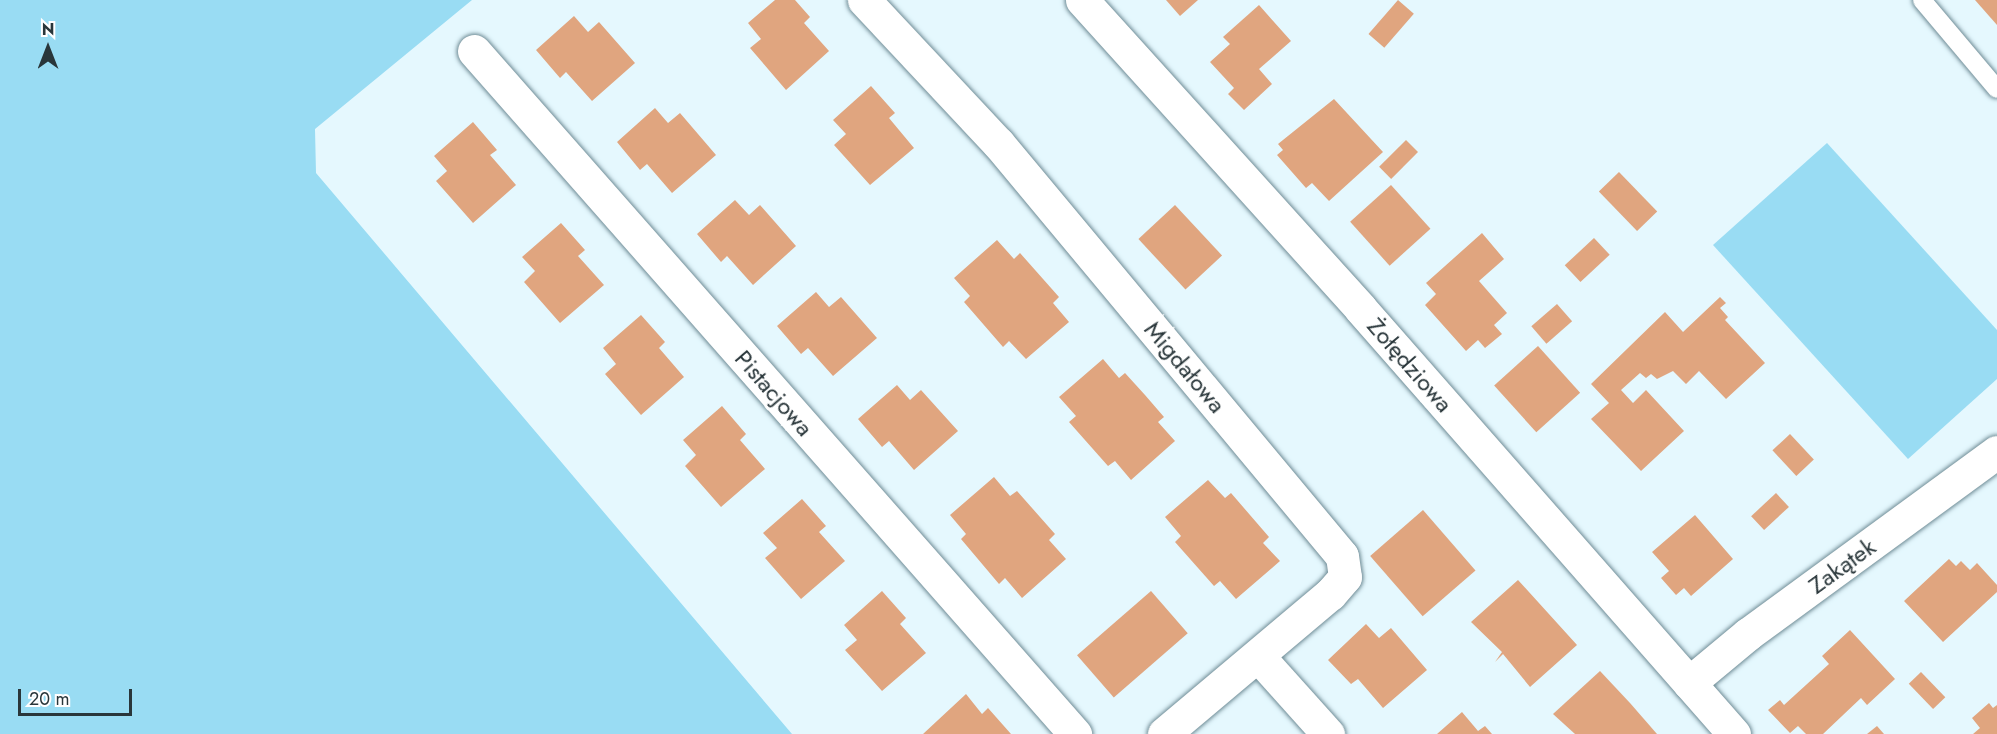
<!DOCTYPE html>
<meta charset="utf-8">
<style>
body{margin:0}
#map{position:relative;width:1997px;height:734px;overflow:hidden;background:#e5f8fe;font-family:Jost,sans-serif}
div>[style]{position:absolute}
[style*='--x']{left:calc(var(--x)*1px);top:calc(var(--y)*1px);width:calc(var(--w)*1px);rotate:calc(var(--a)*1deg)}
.green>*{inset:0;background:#99dcf3}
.building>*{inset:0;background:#e0a57f;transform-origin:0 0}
.roads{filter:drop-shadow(0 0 2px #6f8c96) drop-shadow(0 0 2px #6f8c96)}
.service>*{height:18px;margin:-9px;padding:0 9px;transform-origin:9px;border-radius:9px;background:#fff}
.minor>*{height:33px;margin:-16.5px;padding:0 16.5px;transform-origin:16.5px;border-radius:16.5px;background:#fff}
span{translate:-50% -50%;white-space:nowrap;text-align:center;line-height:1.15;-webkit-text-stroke:6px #fff;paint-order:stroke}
.street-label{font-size:24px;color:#29363a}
.north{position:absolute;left:18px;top:18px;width:60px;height:60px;-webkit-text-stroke:4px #fff;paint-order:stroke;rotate:0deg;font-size:16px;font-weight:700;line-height:24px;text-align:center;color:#29363a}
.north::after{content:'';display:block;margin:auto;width:21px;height:27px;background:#29363a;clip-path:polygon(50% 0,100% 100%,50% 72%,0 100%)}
.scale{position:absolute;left:18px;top:689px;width:114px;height:27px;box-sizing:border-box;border:3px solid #29363a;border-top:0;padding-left:8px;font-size:18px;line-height:21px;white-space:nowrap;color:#29363a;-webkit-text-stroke:4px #fff;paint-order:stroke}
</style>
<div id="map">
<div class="green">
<i style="clip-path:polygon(0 0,472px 0,315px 129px,316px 173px,792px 734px,0 734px)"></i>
<i style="clip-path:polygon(1827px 143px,1997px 330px,1997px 379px,1908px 459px,1713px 245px)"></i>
</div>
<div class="building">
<i style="clip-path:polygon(775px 0,795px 0,810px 17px,804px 23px,829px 51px,786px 90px,750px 48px,761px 39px,748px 23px)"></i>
<i style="clip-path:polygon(1166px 0,1198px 0,1180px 16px)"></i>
<i style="left:1398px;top:0;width:21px;height:45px;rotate:41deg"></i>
<i style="clip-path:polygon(1975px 0,1997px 0,1997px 25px)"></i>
<i style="clip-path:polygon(1259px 5px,1291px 41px,1259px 69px,1272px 84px,1244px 110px,1228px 94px,1234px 88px,1210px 62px,1230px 44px,1223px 37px)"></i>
<i style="clip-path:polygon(574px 16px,588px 32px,599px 22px,635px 63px,592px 101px,566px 72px,560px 78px,536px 50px)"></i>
<i style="clip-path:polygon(871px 86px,895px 113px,889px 118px,914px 148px,870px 185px,834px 145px,846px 134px,833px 120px)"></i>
<i style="clip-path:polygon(1334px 99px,1383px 152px,1329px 201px,1312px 183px,1306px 188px,1277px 155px,1283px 150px,1278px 144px)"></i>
<i style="clip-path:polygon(655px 108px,668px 123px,680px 113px,716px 155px,672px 193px,647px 164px,640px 170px,617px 142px)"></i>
<i style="clip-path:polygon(473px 122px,497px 150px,490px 155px,516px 185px,473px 223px,436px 181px,447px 171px,434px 156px)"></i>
<i style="left:1406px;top:140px;width:17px;height:38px;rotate:45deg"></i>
<i style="left:1619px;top:172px;width:55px;height:28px;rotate:46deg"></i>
<i style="left:1391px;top:185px;width:59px;height:55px;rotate:48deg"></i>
<i style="clip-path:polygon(735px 200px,749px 215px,760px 205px,796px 246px,753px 285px,727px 256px,721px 262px,697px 234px)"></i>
<i style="left:1175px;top:205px;width:69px;height:50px;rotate:47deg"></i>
<i style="clip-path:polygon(561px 223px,585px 250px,578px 256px,604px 285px,560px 323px,524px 282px,535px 271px,522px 257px)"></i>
<i style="clip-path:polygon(1482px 233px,1504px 259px,1479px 281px,1507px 313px,1494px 325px,1502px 334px,1485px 348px,1478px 340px,1466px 351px,1425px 305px,1436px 294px,1426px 283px)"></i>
<i style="left:1594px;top:238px;width:23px;height:40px;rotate:47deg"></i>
<i style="clip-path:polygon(997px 240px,1014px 259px,1020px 253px,1059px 297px,1053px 303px,1069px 322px,1026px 359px,1009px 341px,1003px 347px,964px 302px,970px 296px,954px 278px)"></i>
<i style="clip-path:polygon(816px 292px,829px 307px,841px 297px,877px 338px,833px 376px,808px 348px,801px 354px,777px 326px)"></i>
<i style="clip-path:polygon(1720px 297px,1726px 303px,1720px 308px,1728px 317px,1725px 320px,1765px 363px,1726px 399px,1699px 371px,1686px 384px,1673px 371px,1657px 379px,1651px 374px,1646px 378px,1640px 373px,1621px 390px,1633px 403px,1646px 390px,1684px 431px,1641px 471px,1591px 419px,1609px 403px,1591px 384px,1665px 312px,1683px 332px)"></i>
<i style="left:1557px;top:304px;width:23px;height:34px;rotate:49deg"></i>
<i style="clip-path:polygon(641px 315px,665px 342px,659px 348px,684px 377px,641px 415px,605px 374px,616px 364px,603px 348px)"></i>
<i style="left:1538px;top:346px;width:63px;height:59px;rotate:48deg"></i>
<i style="clip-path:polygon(1103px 359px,1119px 378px,1125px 373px,1145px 395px,1164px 417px,1158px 422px,1175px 441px,1131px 480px,1115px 461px,1108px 466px,1069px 422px,1076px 416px,1059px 397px)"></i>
<i style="clip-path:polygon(897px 385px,910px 400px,921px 390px,958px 431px,914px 470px,889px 441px,882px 447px,858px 419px)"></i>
<i style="clip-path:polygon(722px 406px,746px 434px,740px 440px,765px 469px,721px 507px,685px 466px,696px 455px,683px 440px)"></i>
<i style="left:1790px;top:434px;width:35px;height:24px;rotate:47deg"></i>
<i style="clip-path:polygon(994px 477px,1010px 496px,1017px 491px,1055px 534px,1049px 540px,1066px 559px,1022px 598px,1005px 578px,999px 584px,961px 539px,966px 534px,950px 515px)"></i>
<i style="clip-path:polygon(1208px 480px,1225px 498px,1231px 493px,1269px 537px,1263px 543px,1280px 561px,1236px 599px,1220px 581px,1214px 586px,1175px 542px,1181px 536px,1165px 517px)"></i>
<i style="left:1776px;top:493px;width:19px;height:34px;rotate:47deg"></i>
<i style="clip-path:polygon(802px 499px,826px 526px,819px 532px,845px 561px,801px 599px,765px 558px,777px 548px,763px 533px)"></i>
<i style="left:1423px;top:510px;width:80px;height:70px;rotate:49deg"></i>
<i style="clip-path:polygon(1695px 515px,1733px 559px,1691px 596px,1684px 588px,1676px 595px,1661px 578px,1669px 571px,1652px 552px)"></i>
<i style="clip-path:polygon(1949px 559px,1956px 566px,1961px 561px,1970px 570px,1977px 563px,1997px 585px,1997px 592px,1943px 642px,1904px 601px)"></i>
<i style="clip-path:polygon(1518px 580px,1577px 645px,1530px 687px,1503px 654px,1495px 662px,1502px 652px,1471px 622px)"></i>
<i style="clip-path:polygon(882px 591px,906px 618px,900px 624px,926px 653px,882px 691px,845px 650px,857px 640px,844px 625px)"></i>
<i style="left:1151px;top:591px;width:56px;height:98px;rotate:49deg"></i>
<i style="clip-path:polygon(1366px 624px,1379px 638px,1391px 628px,1427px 670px,1383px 708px,1358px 679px,1351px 684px,1328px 660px)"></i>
<i style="clip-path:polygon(1850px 630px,1895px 679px,1867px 705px,1861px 698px,1823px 734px,1806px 734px,1798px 726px,1790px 733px,1768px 710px,1780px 700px,1784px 705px,1829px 664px,1822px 656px)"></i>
<i style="clip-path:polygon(1600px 671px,1630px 703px,1657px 734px,1575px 734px,1553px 714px)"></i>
<i style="left:1921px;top:672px;width:35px;height:17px;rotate:46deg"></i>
<i style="clip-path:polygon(966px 694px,982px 714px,988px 708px,1011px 734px,923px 734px)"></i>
<i style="clip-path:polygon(1989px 703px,1993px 708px,1997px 705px,1997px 734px,1973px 734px,1980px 728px,1972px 718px)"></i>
<i style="clip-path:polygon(1462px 712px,1478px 731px,1485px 726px,1492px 734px,1437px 734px)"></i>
<i style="clip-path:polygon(1877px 726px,1884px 734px,1867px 734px)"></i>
</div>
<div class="roads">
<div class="service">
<i style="--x:1922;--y:0;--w:116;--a:49.9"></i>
</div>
<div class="minor">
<i style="--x:864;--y:0;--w:196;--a:46.9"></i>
<i style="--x:998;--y:143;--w:537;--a:50.21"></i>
<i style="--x:1342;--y:556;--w:21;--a:82"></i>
<i style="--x:1345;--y:577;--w:23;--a:131"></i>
<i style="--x:1330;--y:594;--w:217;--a:139.9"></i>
<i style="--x:1082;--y:0;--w:415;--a:47.9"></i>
<i style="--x:1360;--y:308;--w:567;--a:48.72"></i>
<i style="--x:474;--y:51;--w:910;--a:48.65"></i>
<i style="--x:1258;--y:656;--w:105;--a:48.1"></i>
<i style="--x:1689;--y:683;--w:77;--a:-39.7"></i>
<i style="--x:1748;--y:634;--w:308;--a:-36.2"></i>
</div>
</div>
<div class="street-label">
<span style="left:1410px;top:365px;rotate:49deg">Żołędziowa</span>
<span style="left:1185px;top:367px;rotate:50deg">Migdałowa</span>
<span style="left:774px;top:393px;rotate:49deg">Pistacjowa</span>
<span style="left:1842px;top:566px;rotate:-36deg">Zakątek</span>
</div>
<div class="north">N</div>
<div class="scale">20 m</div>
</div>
